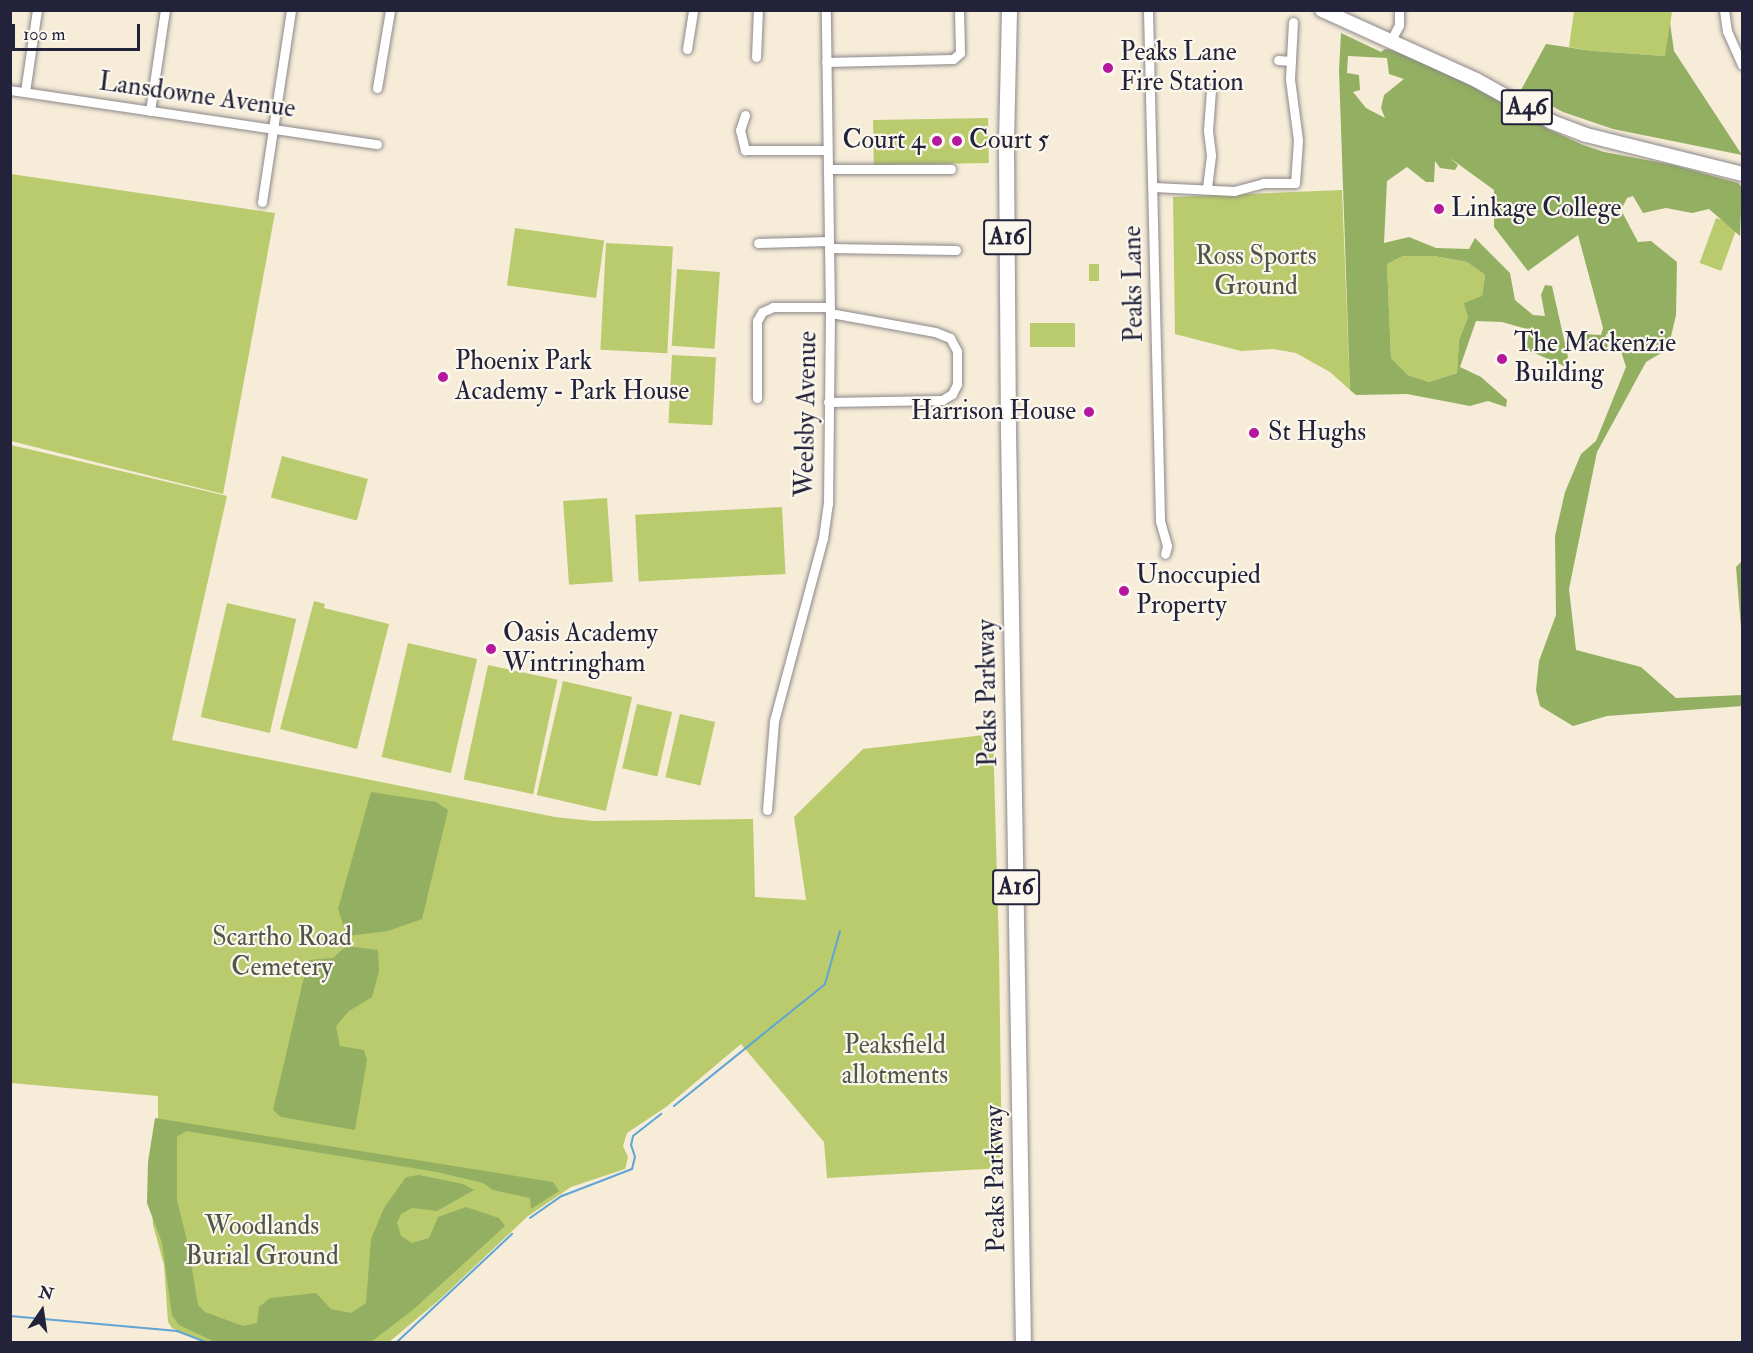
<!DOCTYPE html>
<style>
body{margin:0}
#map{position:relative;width:1753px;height:1353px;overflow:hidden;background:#f6ecd8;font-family:"IM FELL Double Pica",serif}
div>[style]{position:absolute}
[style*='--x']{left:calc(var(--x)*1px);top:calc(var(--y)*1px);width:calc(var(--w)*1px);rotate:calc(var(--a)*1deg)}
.green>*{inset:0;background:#bacb6e;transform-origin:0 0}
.forest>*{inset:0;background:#93af61}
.stream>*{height:2px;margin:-1px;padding:0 1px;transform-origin:1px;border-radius:1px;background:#5fa4d4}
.roads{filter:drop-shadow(0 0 2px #8c878a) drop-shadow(0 0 2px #8c878a)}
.minor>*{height:9px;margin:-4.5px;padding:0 4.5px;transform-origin:4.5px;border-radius:4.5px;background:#fff}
.primary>*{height:14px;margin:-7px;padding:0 7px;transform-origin:7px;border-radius:7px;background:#fff}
.trunk>*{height:15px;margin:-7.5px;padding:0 7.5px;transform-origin:7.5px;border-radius:7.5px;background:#fff}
.dots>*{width:16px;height:16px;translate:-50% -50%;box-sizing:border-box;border:3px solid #fbf7ec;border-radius:50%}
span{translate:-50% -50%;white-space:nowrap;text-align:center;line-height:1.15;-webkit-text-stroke:4.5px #fbf7ec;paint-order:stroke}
.shield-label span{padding:2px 4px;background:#fbf7ec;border:2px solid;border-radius:4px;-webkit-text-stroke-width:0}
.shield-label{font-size:24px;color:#22223b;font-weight:700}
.poi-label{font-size:26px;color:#22223b}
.left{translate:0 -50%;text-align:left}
.right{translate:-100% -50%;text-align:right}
.street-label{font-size:26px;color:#22223b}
.park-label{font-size:26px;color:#50554a}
.frame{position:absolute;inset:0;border:12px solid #22223b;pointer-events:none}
.north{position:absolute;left:12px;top:1281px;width:60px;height:60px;-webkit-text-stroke:4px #fbf7ec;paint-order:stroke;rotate:13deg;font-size:16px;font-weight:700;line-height:24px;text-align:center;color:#22223b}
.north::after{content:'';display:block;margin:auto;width:21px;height:27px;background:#22223b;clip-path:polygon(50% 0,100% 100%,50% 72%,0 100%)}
.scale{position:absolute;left:12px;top:24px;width:128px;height:27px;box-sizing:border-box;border:3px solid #22223b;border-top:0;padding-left:8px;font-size:18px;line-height:21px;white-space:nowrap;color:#22223b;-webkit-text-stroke:4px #fbf7ec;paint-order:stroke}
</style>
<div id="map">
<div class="green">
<i style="clip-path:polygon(1574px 11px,1672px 11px,1666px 56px,1593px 51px,1569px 47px)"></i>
<i style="left:988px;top:118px;width:45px;height:115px;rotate:89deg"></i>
<i style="clip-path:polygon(11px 174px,275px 213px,223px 494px,11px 441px)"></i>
<i style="clip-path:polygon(1342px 190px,1350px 390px,1330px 372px,1296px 353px,1273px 349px,1241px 351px,1175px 334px,1173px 197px)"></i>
<i style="left:1716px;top:218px;width:23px;height:48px;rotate:20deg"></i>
<i style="left:515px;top:228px;width:90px;height:58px;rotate:8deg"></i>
<i style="left:606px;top:243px;width:67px;height:107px;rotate:3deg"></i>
<i style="clip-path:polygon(1403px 256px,1434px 256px,1467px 262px,1485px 275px,1482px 296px,1468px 317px,1459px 340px,1457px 373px,1429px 382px,1408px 375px,1391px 358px,1387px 264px)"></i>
<i style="left:1089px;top:264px;width:10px;height:17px"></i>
<i style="left:677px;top:269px;width:43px;height:77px;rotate:4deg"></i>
<i style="left:1030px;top:323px;width:45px;height:24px"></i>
<i style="left:672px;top:355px;width:44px;height:68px;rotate:3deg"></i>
<i style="clip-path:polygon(11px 445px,227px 496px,172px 740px,555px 817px,593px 821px,753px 819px,755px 897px,806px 900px,794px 817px,863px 749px,993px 734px,999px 951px,1002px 1168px,827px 1178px,824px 1142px,741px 1044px,666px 1107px,627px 1133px,623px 1146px,628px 1157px,625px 1169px,571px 1187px,528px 1216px,438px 1301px,389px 1342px,203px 1342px,172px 1328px,168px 1322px,164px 1265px,153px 1225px,150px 1177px,158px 1124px,158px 1096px,11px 1083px)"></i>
<i style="left:282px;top:456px;width:89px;height:43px;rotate:15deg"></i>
<i style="left:607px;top:498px;width:84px;height:44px;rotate:86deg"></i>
<i style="left:782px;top:507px;width:67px;height:147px;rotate:87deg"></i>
<i style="clip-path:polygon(314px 601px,325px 604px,324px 608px,389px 624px,357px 749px,280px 729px)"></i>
<i style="left:227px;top:603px;width:71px;height:117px;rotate:13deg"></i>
<i style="left:408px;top:643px;width:71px;height:117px;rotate:13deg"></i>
<i style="left:488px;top:665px;width:71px;height:117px;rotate:12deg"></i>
<i style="left:563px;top:681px;width:71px;height:117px;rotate:13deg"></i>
<i style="left:637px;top:704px;width:36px;height:66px;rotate:13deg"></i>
<i style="left:680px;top:714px;width:36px;height:65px;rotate:13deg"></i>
</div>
<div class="forest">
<i style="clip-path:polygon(1670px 23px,1674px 51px,1742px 155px,1613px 129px,1563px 112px,1521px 90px,1546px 44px,1593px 51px,1665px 56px)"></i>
<i style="clip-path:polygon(evenodd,1341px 33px,1381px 52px,1385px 49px,1392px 50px,1475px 86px,1548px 129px,1583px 145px,1604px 152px,1673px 165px,1738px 183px,1742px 187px,1740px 236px,1709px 209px,1692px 213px,1666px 208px,1643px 213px,1633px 196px,1627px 198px,1621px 210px,1638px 242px,1651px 241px,1677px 262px,1676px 315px,1668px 349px,1646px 362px,1597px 452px,1569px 589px,1576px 650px,1641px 667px,1676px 698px,1742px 695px,1742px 706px,1607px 716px,1573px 726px,1540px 706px,1536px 690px,1539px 661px,1556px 615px,1555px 536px,1565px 492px,1581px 454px,1596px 441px,1626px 367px,1616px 335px,1606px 334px,1608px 348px,1603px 352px,1579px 343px,1583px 334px,1601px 335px,1603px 328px,1578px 235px,1528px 271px,1494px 227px,1494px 190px,1450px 158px,1458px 165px,1455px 170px,1440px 168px,1435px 161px,1434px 182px,1426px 182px,1407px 167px,1387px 181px,1384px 243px,1409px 237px,1436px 248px,1469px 249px,1475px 238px,1510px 273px,1515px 300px,1533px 315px,1545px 316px,1541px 295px,1545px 285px,1552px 286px,1568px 357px,1564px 366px,1525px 349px,1530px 330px,1502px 322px,1476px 321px,1460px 367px,1481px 377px,1507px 400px,1506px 407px,1488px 401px,1470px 406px,1407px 394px,1356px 395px,1350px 390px,1339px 70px,1341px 33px,1348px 56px,1387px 58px,1389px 74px,1404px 79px,1384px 95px,1381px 108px,1385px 118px,1366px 108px,1353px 92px,1360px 90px,1359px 75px,1347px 73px,1348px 56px,1341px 33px,1403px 256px,1434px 256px,1467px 262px,1485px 275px,1482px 296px,1464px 303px,1468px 317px,1459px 340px,1457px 373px,1429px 382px,1408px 375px,1391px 358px,1387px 264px,1403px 256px)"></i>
<i style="clip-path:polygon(1742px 561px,1742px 639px,1736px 567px)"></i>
<i style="clip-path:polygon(371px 792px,436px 802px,448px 810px,422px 919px,388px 931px,347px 936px,338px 909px)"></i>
<i style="clip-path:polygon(346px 946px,378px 950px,379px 971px,372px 997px,349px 1011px,336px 1026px,340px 1046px,364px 1050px,367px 1060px,355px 1130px,281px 1117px,273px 1110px,308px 960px,333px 958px)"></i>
<i style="clip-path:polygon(155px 1118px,553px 1182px,559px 1191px,531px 1209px,530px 1198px,493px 1190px,483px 1183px,437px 1172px,186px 1131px,177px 1137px,177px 1200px,188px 1245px,198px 1305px,205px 1312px,243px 1326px,257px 1323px,259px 1307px,270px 1298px,316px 1293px,331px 1309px,351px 1313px,366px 1303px,371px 1239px,384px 1208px,406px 1177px,419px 1175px,463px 1184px,474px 1190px,437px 1211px,412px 1208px,401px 1214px,397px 1223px,401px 1236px,412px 1243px,429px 1238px,438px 1217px,466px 1207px,499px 1218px,505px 1226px,414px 1309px,371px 1342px,215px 1342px,179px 1325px,172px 1315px,162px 1243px,147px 1203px,148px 1162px)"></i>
</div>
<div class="stream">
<i style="--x:674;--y:1106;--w:194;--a:-38.9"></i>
<i style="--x:825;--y:984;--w:55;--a:-74.2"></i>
<i style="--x:530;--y:1218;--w:39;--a:-35"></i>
<i style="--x:562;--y:1196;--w:75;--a:-21.1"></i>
<i style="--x:632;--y:1169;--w:12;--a:-76"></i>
<i style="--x:635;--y:1157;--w:13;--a:-108"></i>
<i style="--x:631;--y:1145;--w:9;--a:-77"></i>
<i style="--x:633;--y:1136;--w:36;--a:-38"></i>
<i style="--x:10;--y:1316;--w:168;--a:5.1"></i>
<i style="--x:177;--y:1331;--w:31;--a:21"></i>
<i style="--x:397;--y:1342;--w:158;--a:-43.2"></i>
</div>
<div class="roads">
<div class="minor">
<i style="--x:1148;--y:10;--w:511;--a:88.65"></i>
<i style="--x:1160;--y:521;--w:26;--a:74"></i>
<i style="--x:1167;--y:546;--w:8;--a:104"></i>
<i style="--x:1724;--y:10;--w:21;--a:82"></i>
<i style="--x:1727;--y:31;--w:37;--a:66"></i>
<i style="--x:1390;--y:42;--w:19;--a:-62"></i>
<i style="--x:1399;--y:25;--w:15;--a:-90"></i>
<i style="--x:687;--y:49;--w:39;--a:-81"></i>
<i style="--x:756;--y:57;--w:47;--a:-87.6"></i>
<i style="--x:1278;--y:60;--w:13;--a:4"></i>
<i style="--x:826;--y:62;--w:127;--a:-1.4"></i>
<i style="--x:953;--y:59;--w:9;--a:-41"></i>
<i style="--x:960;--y:53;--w:43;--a:-91.3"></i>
<i style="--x:377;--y:88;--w:79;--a:-80.5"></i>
<i style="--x:10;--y:90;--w:371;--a:8.4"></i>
<i style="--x:25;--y:92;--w:83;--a:-81.7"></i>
<i style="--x:150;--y:111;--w:102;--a:-81.6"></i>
<i style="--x:745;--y:115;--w:16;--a:108"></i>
<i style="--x:740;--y:130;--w:21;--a:76"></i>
<i style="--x:745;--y:150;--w:82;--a:0"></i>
<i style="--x:828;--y:169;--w:123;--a:0"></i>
<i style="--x:1154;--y:187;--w:80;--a:2.9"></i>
<i style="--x:1234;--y:191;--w:30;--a:-15"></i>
<i style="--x:1263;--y:183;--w:32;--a:0"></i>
<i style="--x:1295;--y:183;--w:43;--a:-86"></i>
<i style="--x:1298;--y:140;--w:62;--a:-97.5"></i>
<i style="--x:1290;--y:79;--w:57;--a:-87"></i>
<i style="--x:1207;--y:188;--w:33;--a:-83"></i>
<i style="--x:1211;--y:155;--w:25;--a:-97"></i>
<i style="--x:1208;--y:130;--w:40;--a:-85.7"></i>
<i style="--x:262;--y:202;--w:194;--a:-81.4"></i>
<i style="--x:758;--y:243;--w:71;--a:-1.6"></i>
<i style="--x:829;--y:248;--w:127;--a:0.9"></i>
<i style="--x:757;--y:398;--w:77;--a:-90"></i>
<i style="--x:757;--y:321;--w:10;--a:-61"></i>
<i style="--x:762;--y:312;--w:12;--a:-24"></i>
<i style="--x:773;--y:307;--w:56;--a:0"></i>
<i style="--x:828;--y:402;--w:114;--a:-1"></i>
<i style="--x:942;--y:400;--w:12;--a:-31"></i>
<i style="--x:952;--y:394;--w:11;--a:-63"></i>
<i style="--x:957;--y:384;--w:33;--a:-90"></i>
<i style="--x:957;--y:351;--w:15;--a:-118"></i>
<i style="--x:950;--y:338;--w:16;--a:-158"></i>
<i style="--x:935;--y:332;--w:107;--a:-169.7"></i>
<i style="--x:767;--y:810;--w:89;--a:-85.5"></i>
<i style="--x:774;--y:721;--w:189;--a:-75"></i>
<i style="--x:823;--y:538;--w:34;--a:-82"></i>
<i style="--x:828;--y:504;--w:191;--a:-89.4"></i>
<i style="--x:830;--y:313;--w:303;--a:-90.8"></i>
</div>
<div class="primary">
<i style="--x:1322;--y:10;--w:169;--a:24.4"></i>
<i style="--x:1476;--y:80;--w:87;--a:28.9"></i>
<i style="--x:1552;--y:122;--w:36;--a:21"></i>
<i style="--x:1586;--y:135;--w:161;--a:14"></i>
</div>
<div class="trunk">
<i style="--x:1009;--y:10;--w:136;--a:91.3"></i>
<i style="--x:1006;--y:146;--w:285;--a:89.6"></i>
<i style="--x:1008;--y:431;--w:911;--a:89.06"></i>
</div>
</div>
<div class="dots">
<i style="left:1108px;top:68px;background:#b5179e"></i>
<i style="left:937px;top:141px;background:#b5179e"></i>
<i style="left:957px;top:141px;background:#b5179e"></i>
<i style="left:1439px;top:209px;background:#b5179e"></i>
<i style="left:1502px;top:359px;background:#b5179e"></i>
<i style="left:443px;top:377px;background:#b5179e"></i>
<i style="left:1089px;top:412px;background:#b5179e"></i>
<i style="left:1254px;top:433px;background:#b5179e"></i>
<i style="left:1124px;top:591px;background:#b5179e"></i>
<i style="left:491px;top:649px;background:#b5179e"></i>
</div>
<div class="shield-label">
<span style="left:1527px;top:107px">A46</span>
<span style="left:1007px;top:237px">A16</span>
<span style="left:1016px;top:887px">A16</span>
</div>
<div class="poi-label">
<span class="left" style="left:1120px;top:68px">Peaks Lane<br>Fire Station</span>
<span class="right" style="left:925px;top:141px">Court 4</span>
<span class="left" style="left:969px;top:141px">Court 5</span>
<span class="left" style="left:1451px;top:209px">Linkage College</span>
<span class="left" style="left:1514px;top:359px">The Mackenzie<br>Building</span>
<span class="left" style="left:455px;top:377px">Phoenix Park<br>Academy - Park House</span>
<span class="right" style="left:1076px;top:412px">Harrison House</span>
<span class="left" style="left:1268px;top:433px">St Hughs</span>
<span class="left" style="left:1136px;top:591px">Unoccupied<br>Property</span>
<span class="left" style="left:503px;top:649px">Oasis Academy<br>Wintringham</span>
</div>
<div class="street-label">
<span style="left:197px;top:96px;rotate:8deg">Lansdowne Avenue</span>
<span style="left:1134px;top:284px;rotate:-91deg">Peaks Lane</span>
<span style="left:807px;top:414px;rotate:-89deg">Weelsby Avenue</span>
<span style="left:988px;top:693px;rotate:-91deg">Peaks Parkway</span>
<span style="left:996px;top:1179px;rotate:-91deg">Peaks Parkway</span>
</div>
<div class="park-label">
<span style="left:1256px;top:272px">Ross Sports<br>Ground</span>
<span style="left:282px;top:953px">Scartho Road<br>Cemetery</span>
<span style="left:895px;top:1061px">Peaksfield<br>allotments</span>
<span style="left:262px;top:1242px">Woodlands<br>Burial Ground</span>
</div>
<div class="frame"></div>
<div class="north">N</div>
<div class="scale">100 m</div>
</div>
